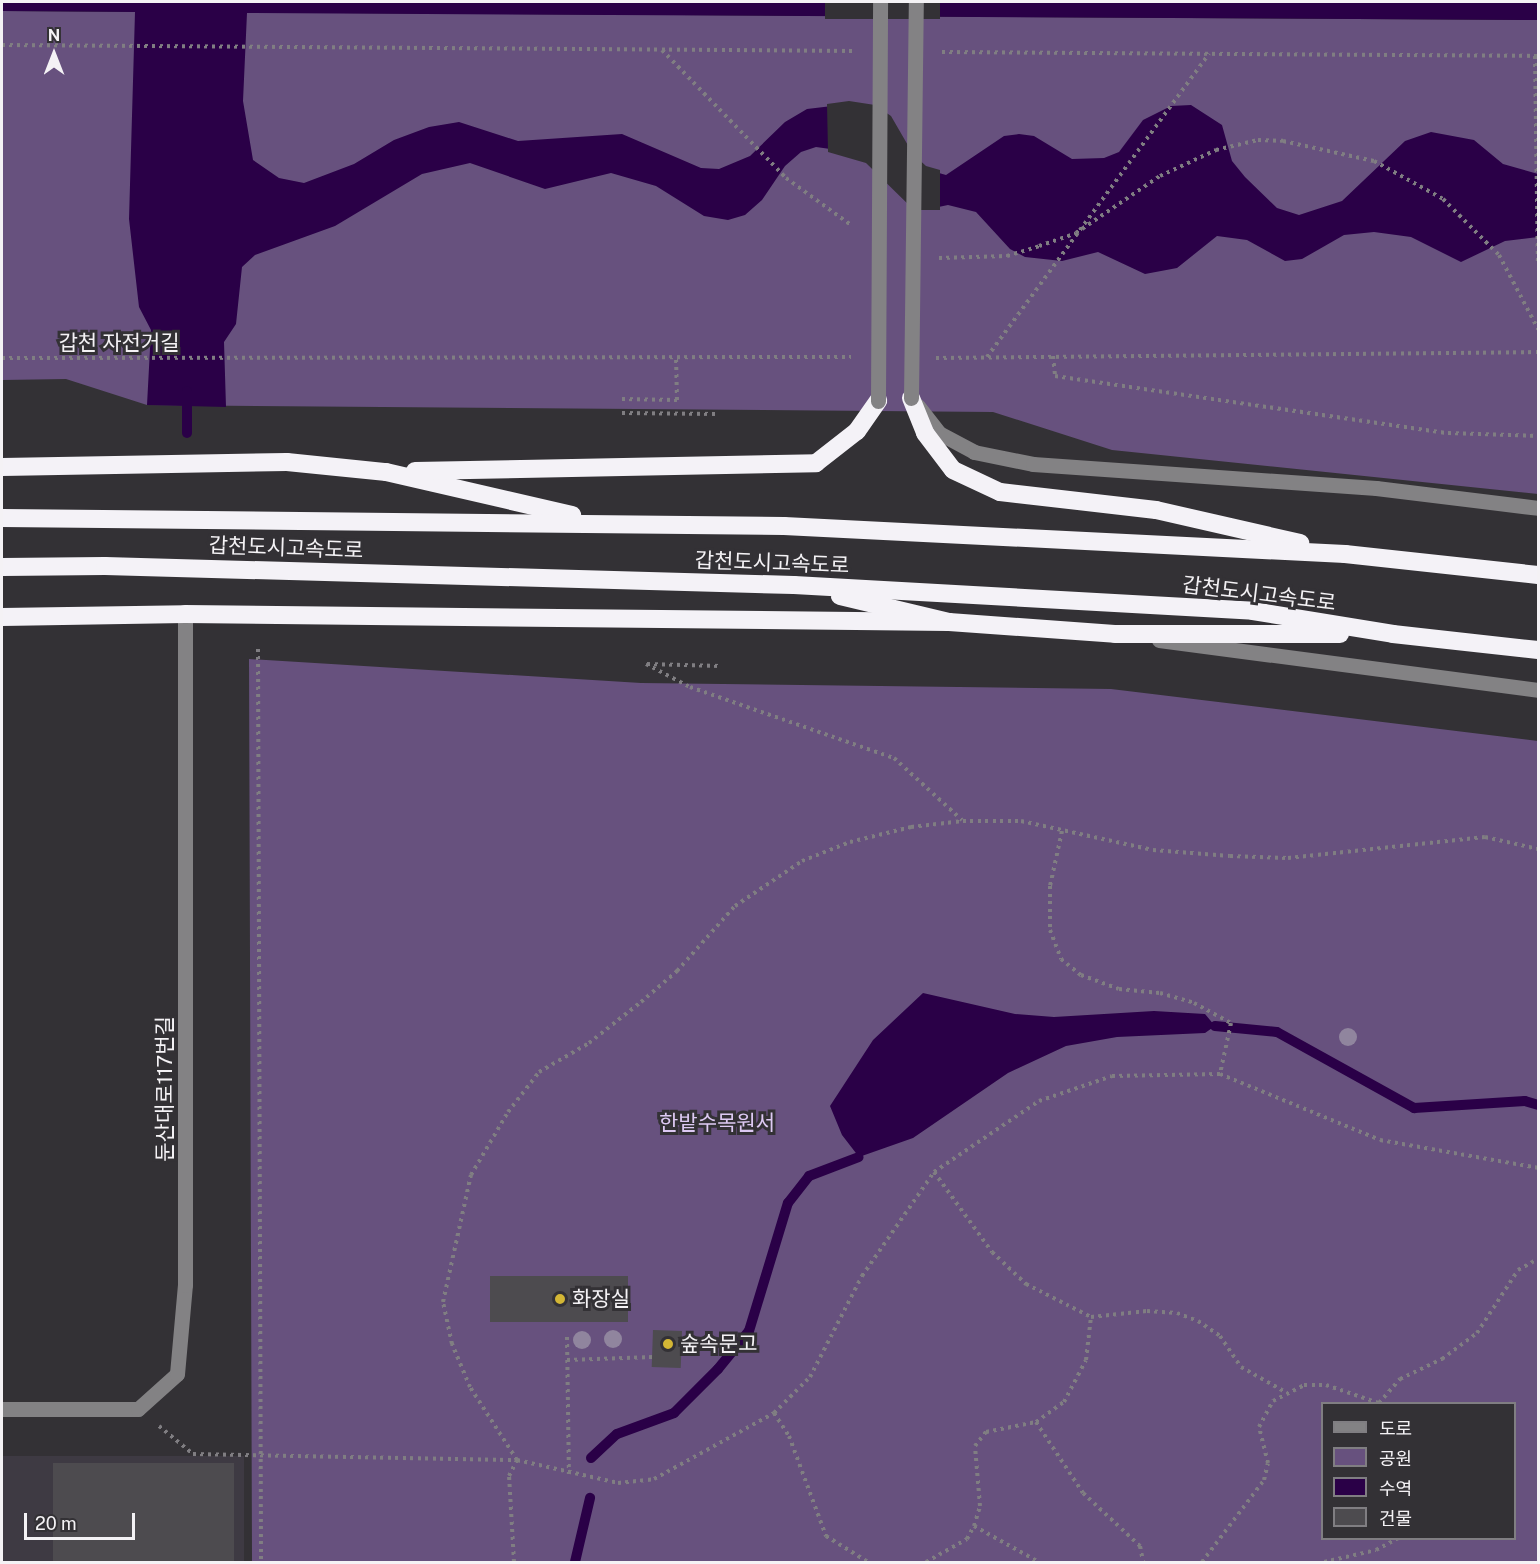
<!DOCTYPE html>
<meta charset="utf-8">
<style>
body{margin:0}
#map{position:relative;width:1540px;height:1564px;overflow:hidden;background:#333135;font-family:"Public Sans","Noto Sans KR",sans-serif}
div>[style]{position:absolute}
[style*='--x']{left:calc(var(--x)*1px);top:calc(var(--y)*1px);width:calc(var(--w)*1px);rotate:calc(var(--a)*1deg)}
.built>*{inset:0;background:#3e3a43;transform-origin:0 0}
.green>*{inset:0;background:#67517e}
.water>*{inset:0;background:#2a0047}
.pier>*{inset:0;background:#333135;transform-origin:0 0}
.stream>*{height:10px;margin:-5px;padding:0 5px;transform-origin:5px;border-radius:5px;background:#2a0047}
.building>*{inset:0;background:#4d4b4f;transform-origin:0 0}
.path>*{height:4px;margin-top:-2px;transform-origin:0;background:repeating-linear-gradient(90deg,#807e82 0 3px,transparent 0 7.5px)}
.minor>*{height:15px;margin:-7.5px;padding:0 7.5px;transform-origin:7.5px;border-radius:7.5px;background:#838284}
.highway>*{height:18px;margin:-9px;padding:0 9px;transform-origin:9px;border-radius:9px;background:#f4f2f7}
.minor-bridge>*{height:15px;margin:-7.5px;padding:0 7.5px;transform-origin:7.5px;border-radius:7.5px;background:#838284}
.trees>*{width:18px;height:18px;margin:-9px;border-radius:50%;background:#90859e}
.dots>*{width:16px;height:16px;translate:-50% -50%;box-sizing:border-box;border:3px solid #333135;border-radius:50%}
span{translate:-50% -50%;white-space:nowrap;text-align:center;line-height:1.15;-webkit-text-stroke:6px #333135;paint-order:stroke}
.street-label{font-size:21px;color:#f4f2f5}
.park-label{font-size:21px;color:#ddc9f3}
.poi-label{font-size:21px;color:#f4f2f5}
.left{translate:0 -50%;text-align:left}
.frame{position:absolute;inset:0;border:3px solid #f4f2f5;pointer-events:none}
.legend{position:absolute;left:1321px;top:1402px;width:195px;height:138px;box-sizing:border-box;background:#333135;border:2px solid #807e82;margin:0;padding:8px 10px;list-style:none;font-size:18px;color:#f4f2f5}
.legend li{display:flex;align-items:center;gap:12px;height:30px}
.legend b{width:30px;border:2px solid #807e82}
.north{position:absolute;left:24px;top:24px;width:60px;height:60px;-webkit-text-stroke:4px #333135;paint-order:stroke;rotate:0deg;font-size:16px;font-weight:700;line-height:24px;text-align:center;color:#f4f2f5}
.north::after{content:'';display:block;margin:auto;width:21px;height:27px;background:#f4f2f5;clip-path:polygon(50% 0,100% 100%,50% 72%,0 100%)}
.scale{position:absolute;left:24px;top:1513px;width:111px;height:27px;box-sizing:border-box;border:3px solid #f4f2f5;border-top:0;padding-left:8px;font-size:18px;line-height:21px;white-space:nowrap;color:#f4f2f5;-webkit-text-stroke:4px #333135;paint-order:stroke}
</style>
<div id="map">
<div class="built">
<i style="left:2px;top:1456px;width:242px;height:106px"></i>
</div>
<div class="green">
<i style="clip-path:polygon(2px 11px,1538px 20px,1538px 494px,1112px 450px,993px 412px,147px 405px,66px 379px,2px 380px)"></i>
<i style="clip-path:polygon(evenodd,249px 659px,641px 683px,1111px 689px,1538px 741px,1538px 1562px,252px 1562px,249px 659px,1322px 1404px,1514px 1404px,1514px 1538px,1322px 1538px,1322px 1404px)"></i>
</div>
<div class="water">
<i style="clip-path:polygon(2px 2px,1538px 2px,1538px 20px,247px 13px,243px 101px,253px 160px,279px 178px,304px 183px,354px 164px,394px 140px,429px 127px,459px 122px,518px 141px,622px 134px,701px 168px,719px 169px,750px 156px,785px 122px,807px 109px,849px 104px,925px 169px,946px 175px,1004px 136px,1019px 134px,1034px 136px,1072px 159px,1104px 158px,1119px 152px,1143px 120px,1171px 106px,1191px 105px,1222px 125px,1232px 161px,1245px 177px,1277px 208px,1299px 215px,1342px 201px,1405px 141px,1431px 132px,1474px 140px,1503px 164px,1538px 174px,1538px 237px,1505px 241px,1461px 262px,1411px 237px,1374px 232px,1344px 235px,1302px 259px,1285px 261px,1247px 240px,1217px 236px,1177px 268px,1145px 274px,1098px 252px,1062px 261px,1025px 257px,1010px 249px,976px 212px,948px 205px,929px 209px,852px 152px,816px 147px,801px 152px,785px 166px,762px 200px,745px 215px,728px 220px,704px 216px,656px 186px,611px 173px,545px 189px,470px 163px,422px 174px,335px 226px,255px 255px,242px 267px,236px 324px,224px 342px,226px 407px,147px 405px,151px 330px,139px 307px,129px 219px,135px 12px,2px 11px)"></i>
<i style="clip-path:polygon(923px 993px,1015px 1014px,1054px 1017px,1154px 1011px,1205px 1014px,1215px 1026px,1205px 1033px,1117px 1037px,1066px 1046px,1008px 1073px,913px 1138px,859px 1157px,842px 1135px,830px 1106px,873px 1040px)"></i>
</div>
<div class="pier">
<i style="left:825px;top:2px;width:115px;height:17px"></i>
<i style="clip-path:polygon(849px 101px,875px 105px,891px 116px,913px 154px,926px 166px,940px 170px,940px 210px,914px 210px,866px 163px,828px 152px,827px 104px)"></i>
</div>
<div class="stream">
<i style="--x:187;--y:433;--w:42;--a:-90"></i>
<i style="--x:1215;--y:1026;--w:62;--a:5.5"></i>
<i style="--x:1277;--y:1032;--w:157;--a:29"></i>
<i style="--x:1414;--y:1108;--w:111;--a:-3.6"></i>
<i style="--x:1525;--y:1101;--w:14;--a:17"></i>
<i style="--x:591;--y:1458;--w:35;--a:-43"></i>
<i style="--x:617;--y:1434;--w:61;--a:-20.2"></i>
<i style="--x:674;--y:1413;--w:62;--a:-45"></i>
<i style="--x:718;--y:1369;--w:49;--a:-50.8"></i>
<i style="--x:749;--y:1331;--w:134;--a:-73.1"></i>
<i style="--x:788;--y:1203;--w:34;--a:-52"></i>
<i style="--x:809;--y:1176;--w:53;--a:-20.8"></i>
<i style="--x:575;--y:1562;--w:66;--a:-76.8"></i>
</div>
<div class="building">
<i style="left:490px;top:1276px;width:138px;height:46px"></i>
<i style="left:653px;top:1330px;width:29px;height:37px;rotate:2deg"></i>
<i style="left:53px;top:1463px;width:181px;height:99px"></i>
</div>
<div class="path">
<i style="--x:2;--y:45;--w:852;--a:0.4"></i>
<i style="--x:662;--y:50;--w:178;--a:45.9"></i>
<i style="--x:786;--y:178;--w:80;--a:35.9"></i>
<i style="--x:942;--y:52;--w:596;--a:0.38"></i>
<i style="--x:1535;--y:56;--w:205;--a:89.2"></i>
<i style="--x:939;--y:258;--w:68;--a:-1.7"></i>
<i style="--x:1007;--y:256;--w:34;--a:-17"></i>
<i style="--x:1039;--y:246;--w:39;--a:-19"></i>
<i style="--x:1076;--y:233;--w:102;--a:-34.2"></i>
<i style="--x:1160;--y:176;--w:62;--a:-24.9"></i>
<i style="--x:1216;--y:150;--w:43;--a:-13.4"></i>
<i style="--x:1258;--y:140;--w:25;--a:2"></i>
<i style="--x:1283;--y:141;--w:93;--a:12.4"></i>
<i style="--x:1374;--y:161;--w:79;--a:28.8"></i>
<i style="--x:1443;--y:199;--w:79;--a:45"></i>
<i style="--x:1499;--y:255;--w:84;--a:62.2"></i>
<i style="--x:1053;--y:356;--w:20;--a:84"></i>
<i style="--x:1055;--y:376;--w:397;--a:8.3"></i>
<i style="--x:1448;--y:433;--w:90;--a:1.9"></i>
<i style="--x:987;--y:357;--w:376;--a:-53.8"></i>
<i style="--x:2;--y:358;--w:849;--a:-0.07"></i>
<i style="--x:936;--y:358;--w:602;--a:-0.57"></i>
<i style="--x:622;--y:399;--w:55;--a:1"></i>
<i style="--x:677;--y:400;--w:43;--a:-91.3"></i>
<i style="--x:622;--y:413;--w:94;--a:0.6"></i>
<i style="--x:258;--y:649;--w:913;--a:89.81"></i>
<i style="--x:646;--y:664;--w:50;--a:27.6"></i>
<i style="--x:690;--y:687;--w:216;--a:19.2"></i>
<i style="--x:894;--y:758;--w:92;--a:42.4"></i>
<i style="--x:647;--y:664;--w:73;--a:1.6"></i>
<i style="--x:1062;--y:831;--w:56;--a:102.3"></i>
<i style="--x:1050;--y:886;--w:44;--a:90"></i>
<i style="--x:1050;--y:930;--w:31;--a:69"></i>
<i style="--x:1061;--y:959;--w:26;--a:39"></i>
<i style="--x:1081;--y:975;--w:40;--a:20.2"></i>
<i style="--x:1119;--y:989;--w:41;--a:5.6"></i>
<i style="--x:1160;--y:993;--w:35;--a:16"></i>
<i style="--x:1194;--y:1003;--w:42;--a:28.4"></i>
<i style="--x:1231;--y:1023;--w:52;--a:102.2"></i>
<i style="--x:934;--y:1172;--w:99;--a:54.1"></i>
<i style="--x:992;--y:1252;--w:47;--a:43.3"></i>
<i style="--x:1026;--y:1284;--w:73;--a:26.9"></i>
<i style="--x:1091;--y:1317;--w:56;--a:-6.1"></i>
<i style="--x:1147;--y:1311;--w:30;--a:4"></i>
<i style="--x:1177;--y:1313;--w:22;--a:21"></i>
<i style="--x:1198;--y:1321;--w:27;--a:34"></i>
<i style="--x:1220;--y:1336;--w:37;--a:56"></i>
<i style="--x:1241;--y:1367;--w:53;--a:29.5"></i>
<i style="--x:567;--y:1337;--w:137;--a:89.2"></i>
<i style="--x:567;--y:1360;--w:86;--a:-2"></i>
<i style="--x:1379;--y:1403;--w:32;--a:-49"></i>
<i style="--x:1400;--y:1379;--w:47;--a:-25.5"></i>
<i style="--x:1442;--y:1359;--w:44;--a:-36.6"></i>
<i style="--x:1477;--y:1333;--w:75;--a:-56.9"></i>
<i style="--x:1518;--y:1270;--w:23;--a:-29"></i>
<i style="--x:774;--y:1413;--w:27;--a:57"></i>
<i style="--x:789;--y:1436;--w:107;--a:69.7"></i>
<i style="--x:826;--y:1536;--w:49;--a:31.8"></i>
<i style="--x:1036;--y:1422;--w:85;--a:56.5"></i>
<i style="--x:1083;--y:1493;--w:78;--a:42.9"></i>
<i style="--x:1140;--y:1546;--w:16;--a:79"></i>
<i style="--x:159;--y:1426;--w:44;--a:39.5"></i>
<i style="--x:193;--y:1454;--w:324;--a:1.1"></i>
<i style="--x:517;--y:1460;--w:104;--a:12.8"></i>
<i style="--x:618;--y:1483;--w:36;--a:-6"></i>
<i style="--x:654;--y:1479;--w:137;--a:-28.8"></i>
<i style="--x:774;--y:1413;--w:51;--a:-45"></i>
<i style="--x:810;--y:1377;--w:114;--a:-62.8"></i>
<i style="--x:862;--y:1276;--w:126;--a:-55.3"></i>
<i style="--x:934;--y:1172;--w:127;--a:-34.1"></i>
<i style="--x:1039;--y:1101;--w:77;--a:-18.9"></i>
<i style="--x:1112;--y:1076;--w:108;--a:-1.1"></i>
<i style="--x:1220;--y:1074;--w:173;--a:22.4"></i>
<i style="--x:1380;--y:1140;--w:160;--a:10"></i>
<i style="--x:974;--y:1526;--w:74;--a:29"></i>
<i style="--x:514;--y:1562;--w:86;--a:-93.3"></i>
<i style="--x:509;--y:1476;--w:18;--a:-63"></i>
<i style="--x:517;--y:1460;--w:87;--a:-122.8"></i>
<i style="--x:470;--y:1387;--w:47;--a:-112.7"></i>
<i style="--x:452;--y:1344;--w:43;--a:-102.1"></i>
<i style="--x:443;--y:1302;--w:130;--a:-77.6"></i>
<i style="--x:471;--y:1175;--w:73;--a:-59.6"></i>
<i style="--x:508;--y:1112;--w:51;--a:-52.2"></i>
<i style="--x:539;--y:1072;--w:58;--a:-30.1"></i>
<i style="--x:589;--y:1043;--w:66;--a:-38.3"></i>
<i style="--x:641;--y:1002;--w:48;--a:-40.7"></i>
<i style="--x:677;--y:971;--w:87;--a:-48.3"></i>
<i style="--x:735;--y:906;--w:81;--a:-33.9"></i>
<i style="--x:802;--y:861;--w:52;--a:-21.6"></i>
<i style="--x:850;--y:842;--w:63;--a:-13.8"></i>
<i style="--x:911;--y:827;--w:52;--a:-6.6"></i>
<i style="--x:963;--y:821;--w:58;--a:0"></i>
<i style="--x:1021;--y:821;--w:135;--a:12.4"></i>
<i style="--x:1153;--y:850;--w:77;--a:4.5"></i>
<i style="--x:1230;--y:856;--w:58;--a:2"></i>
<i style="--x:1288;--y:858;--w:198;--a:-6.1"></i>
<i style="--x:1485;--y:837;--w:54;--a:12.8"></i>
<i style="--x:926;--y:1562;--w:47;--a:-29.3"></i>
<i style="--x:967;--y:1539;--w:15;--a:-62"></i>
<i style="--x:974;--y:1526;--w:21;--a:-73"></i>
<i style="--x:980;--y:1506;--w:60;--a:-94.8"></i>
<i style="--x:975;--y:1446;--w:18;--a:-52"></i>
<i style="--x:986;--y:1432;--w:51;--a:-11.3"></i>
<i style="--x:1036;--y:1422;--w:34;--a:-36"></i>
<i style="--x:1064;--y:1402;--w:47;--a:-62.4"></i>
<i style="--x:1086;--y:1360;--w:43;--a:-83.4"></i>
<i style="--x:1202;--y:1562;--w:103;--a:-52.9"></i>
<i style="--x:1264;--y:1480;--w:17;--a:-77"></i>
<i style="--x:1268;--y:1463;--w:37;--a:-104"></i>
<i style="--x:1259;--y:1427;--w:30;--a:-62"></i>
<i style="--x:1273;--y:1401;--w:35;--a:-27"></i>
<i style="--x:1304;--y:1385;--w:22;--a:0"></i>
<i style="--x:1326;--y:1385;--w:56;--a:18.8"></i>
<i style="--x:1324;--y:1562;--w:53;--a:-13"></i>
<i style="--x:1376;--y:1550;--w:26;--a:-28"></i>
</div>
<div class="minor">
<i style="--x:918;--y:406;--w:34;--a:52"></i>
<i style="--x:939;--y:433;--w:40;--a:28"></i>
<i style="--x:974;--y:452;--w:60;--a:11.5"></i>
<i style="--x:1033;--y:464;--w:344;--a:4"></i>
<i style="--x:1376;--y:488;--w:163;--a:7"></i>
<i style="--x:1159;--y:640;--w:382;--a:7.5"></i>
<i style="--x:2;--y:1409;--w:136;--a:0"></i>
<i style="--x:138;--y:1409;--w:52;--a:-41.9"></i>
<i style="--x:177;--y:1374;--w:89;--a:-84.9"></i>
<i style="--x:185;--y:1285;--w:671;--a:-90"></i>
</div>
<div class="highway">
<i style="--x:911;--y:398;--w:38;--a:68"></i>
<i style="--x:925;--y:433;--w:46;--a:52.9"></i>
<i style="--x:953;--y:470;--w:52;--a:25.1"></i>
<i style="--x:1000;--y:492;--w:157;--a:6.6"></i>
<i style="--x:1156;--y:510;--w:148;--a:12.9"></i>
<i style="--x:2;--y:467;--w:285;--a:-1"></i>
<i style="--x:287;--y:462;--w:100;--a:5.8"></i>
<i style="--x:386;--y:472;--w:191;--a:13"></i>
<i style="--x:415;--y:471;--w:401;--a:-1.1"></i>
<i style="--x:816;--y:463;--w:52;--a:-38"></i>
<i style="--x:857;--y:431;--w:37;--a:-55"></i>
<i style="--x:2;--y:518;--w:782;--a:0.59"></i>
<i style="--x:784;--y:526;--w:562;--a:2.86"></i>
<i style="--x:1345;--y:554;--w:194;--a:6.2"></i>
<i style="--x:2;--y:567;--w:103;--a:-0.6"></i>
<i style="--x:105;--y:566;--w:689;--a:1.58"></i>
<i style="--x:794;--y:585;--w:460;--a:3.2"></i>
<i style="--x:1253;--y:611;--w:142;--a:9.3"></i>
<i style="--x:1393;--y:634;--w:146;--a:6.3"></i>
<i style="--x:840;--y:596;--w:112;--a:13.4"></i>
<i style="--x:949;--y:622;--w:166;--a:4.1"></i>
<i style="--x:1115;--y:634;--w:225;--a:0"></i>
<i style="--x:2;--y:617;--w:183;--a:-0.9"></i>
<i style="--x:185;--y:614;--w:764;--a:0.6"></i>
</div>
<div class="minor-bridge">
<i style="--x:911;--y:398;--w:396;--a:-89.3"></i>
<i style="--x:878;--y:401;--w:399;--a:-89.7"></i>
</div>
<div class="trees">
<i style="left:1348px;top:1037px"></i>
<i style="left:613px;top:1339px"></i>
<i style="left:582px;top:1340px"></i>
</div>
<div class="dots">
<i style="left:560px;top:1299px;background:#d3b635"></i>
<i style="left:668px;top:1344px;background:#d3b635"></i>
</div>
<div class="street-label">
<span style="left:119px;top:343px">갑천 자전거길</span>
<span style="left:286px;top:548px;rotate:2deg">갑천도시고속도로</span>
<span style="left:772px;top:563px;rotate:2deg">갑천도시고속도로</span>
<span style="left:1259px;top:594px;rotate:7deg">갑천도시고속도로</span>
<span style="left:165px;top:1089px;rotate:-90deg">둔산대로117번길</span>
</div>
<div class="park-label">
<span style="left:717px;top:1123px">한밭수목원서</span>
</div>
<div class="poi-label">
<span class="left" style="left:572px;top:1299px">화장실</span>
<span class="left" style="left:680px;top:1344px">숲속문고</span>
</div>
<div class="frame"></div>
<ul class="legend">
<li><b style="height:8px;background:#838284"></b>도로</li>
<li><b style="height:16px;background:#67517e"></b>공원</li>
<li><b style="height:16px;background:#2a0047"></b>수역</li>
<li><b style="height:16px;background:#4d4b4f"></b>건물</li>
</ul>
<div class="north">N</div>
<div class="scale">20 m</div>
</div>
